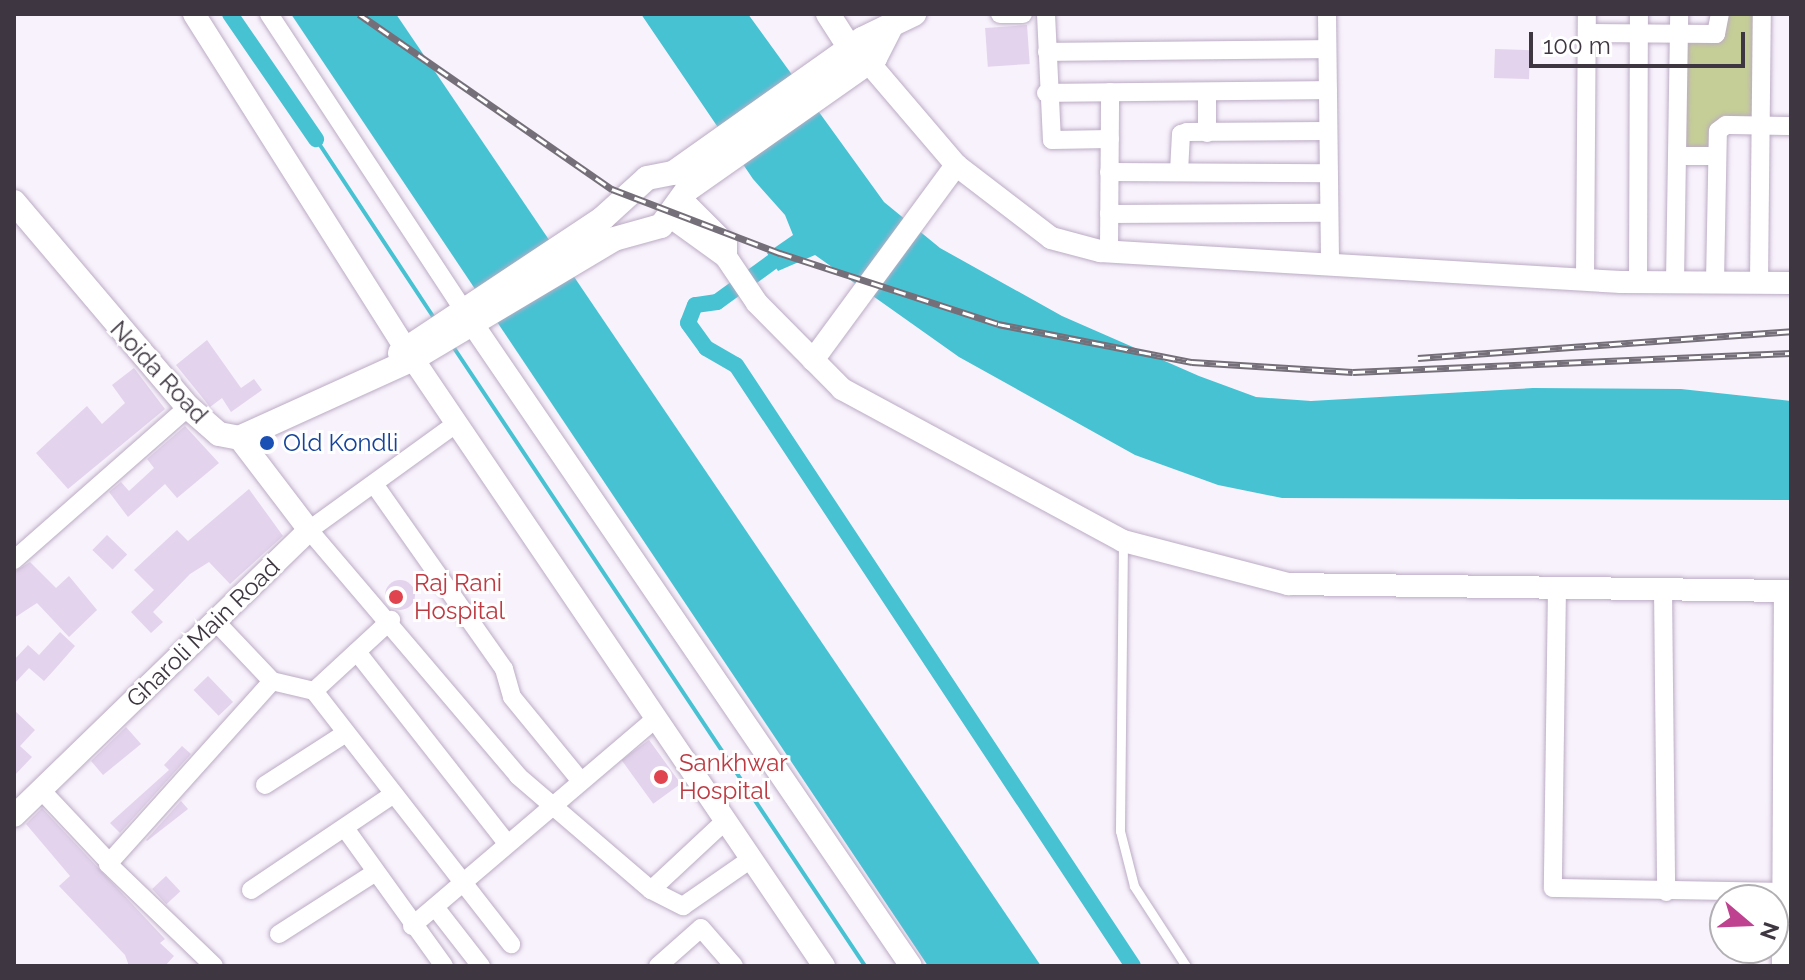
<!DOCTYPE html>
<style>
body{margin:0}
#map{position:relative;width:1805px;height:980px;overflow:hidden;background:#f8f2fc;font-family:Raleway,sans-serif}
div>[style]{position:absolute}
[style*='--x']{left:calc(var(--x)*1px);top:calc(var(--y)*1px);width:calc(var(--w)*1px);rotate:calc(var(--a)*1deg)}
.green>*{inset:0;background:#c5ce97}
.water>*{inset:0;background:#47c2d3}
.stream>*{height:4px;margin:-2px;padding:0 2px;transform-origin:2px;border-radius:2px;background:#47c2d3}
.canal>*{height:16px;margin:-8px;padding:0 8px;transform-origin:8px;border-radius:8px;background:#47c2d3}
.building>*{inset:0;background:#e3d3ec;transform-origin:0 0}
.round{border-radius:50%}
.roads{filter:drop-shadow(0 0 2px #bbabc4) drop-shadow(0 0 2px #bbabc4)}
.service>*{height:9px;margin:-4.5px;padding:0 4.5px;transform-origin:4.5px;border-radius:4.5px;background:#fff}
.minor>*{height:18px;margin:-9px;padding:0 9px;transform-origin:9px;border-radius:9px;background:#fff}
.tertiary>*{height:22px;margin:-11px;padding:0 11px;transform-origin:11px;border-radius:11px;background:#fff}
.secondary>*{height:24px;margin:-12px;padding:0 12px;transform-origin:12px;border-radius:12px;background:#fff}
.rail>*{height:7px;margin-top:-3.5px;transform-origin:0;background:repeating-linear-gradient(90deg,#fff 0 12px,#756f79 0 24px);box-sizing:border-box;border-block:2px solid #756f79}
.dots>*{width:22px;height:22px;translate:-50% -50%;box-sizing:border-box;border:4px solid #fff;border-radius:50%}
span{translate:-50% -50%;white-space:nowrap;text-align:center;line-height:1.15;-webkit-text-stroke:6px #fff;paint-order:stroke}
.street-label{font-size:24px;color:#3e3741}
.transit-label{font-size:24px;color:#164399}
.left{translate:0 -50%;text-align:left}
.health-label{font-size:24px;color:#be3a42}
.frame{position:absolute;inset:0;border:16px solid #3e3741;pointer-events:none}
.north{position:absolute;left:1709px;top:884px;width:80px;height:80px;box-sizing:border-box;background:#fff;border:2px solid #b2afb3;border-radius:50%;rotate:109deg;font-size:22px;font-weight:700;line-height:32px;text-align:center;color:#3e3741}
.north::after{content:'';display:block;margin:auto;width:28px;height:36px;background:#bf4290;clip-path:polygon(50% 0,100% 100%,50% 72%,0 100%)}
.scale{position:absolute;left:1529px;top:32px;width:216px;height:36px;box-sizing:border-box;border:4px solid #3e3741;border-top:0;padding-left:10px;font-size:24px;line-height:28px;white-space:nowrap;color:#3e3741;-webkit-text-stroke:6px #fff;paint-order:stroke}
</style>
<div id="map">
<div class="green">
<i style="clip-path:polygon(1722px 14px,1758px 14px,1757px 121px,1715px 121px,1714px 153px,1681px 153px,1682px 36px,1722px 36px)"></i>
</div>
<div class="water">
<i style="clip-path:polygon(291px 14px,396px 14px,1041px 966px,928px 966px)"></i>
<i style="clip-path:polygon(641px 14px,748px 14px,884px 202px,940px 248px,1062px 316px,1199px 376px,1256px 397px,1311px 401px,1533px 388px,1681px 389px,1791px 401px,1791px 500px,1282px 498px,1218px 485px,1135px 455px,959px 357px,815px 255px,778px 271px,767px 253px,793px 235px,785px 215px,753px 179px)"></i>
</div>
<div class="stream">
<i style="--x:316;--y:139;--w:218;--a:56.6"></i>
<i style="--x:452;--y:345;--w:746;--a:56.37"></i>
</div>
<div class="canal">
<i style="--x:230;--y:14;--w:152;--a:55.5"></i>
<i style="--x:772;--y:262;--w:68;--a:144"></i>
<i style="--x:717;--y:302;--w:22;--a:172"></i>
<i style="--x:695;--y:305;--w:19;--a:111"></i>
<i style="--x:688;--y:323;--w:31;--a:54"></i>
<i style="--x:706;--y:348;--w:34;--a:30"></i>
<i style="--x:736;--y:365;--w:720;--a:56.55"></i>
</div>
<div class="building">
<i style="left:1027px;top:25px;width:39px;height:42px;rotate:86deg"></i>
<i style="left:1495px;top:49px;width:35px;height:29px;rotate:2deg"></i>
<i style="clip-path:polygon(207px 340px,241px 388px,254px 379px,262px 390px,231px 412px,222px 398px,210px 407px,176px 365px)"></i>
<i style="clip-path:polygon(134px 368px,165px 409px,68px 489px,36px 453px,87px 406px,102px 424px,125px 403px,112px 385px)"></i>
<i style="clip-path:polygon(185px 426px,219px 463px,177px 498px,165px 484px,128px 517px,109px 492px,121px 482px,129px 491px,154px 468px,147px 459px)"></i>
<i style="clip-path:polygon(249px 489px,283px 536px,230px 584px,209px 562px,190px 574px,153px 612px,163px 622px,151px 633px,131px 612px,154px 590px,134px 570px,177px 530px,188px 541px)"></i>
<i style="left:107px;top:535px;width:28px;height:21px;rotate:44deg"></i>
<i style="clip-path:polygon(30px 562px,56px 588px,69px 576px,97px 610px,69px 637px,37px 603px,14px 618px,14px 572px)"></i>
<i class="round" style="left:385px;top:580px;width:30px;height:30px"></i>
<i style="clip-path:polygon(60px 632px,75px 646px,55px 669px,44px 681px,29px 668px,14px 684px,14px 660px,28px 645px,39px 655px)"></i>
<i style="left:208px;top:676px;width:36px;height:20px;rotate:46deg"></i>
<i style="clip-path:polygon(14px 710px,35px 730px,20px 746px,32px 757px,14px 776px)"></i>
<i style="clip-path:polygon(126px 727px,141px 744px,103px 775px,91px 761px)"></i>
<i style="left:649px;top:740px;width:54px;height:34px;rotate:54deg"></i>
<i style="clip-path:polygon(182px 746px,191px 754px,120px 833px,110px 823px,169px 770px,164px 765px)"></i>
<i style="clip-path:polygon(181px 801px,188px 809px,147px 841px,146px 840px)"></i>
<i style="clip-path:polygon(42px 808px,165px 939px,160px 943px,174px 956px,165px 966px,129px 966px,125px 955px,59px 886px,70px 876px,26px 824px)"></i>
<i style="left:166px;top:876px;width:21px;height:19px;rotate:47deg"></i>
</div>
<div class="roads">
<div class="service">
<i style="--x:1123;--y:541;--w:290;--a:90.6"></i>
<i style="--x:1120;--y:831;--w:57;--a:75.7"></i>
<i style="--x:1134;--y:886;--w:95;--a:57"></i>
</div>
<div class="minor">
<i style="--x:269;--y:14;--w:353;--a:56.7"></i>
<i style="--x:1000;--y:14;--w:23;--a:0"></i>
<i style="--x:1046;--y:14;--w:126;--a:87.3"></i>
<i style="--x:1052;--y:140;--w:58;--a:-1"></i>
<i style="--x:1327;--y:14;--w:247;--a:89.3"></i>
<i style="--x:1587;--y:33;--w:129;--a:0.4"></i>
<i style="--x:1716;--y:34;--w:20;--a:-79"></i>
<i style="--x:1047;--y:52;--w:280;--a:-0.6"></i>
<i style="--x:1207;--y:92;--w:41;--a:90"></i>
<i style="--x:1046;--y:93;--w:282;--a:-0.6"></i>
<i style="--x:1677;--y:156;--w:40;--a:0"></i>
<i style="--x:1109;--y:172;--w:219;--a:0.3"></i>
<i style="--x:1179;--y:172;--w:38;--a:-87"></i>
<i style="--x:1181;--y:134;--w:6;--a:-18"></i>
<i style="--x:1187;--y:132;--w:139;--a:-0.4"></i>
<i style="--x:1109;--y:214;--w:219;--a:-0.3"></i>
<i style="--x:1109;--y:251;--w:159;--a:-89.6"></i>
<i style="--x:1585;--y:279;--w:265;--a:-89.6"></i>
<i style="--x:1638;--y:281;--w:267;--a:-89.8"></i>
<i style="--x:1675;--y:282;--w:268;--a:-89.1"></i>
<i style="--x:1715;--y:282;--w:151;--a:-88.9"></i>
<i style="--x:1718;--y:131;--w:10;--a:-37"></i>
<i style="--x:1726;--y:125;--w:65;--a:0.9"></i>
<i style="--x:1759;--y:282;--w:268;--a:-89.4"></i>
<i style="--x:457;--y:423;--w:183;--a:144.1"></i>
<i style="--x:309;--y:530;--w:323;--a:49.6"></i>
<i style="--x:518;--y:776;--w:175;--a:40.6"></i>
<i style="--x:651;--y:890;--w:101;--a:-43"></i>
<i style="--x:374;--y:484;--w:226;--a:54.9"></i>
<i style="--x:504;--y:669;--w:29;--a:74"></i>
<i style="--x:512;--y:697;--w:107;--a:50.7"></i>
<i style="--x:14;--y:560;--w:232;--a:-41.3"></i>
<i style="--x:1557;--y:587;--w:301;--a:90.8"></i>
<i style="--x:1553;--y:888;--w:238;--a:1"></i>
<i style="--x:1663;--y:589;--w:303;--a:89.4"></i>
<i style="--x:357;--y:652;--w:243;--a:51.9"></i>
<i style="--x:272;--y:681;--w:43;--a:13.4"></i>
<i style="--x:314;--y:691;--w:321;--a:52.1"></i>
<i style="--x:314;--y:691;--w:105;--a:-42.7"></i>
<i style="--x:265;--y:785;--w:96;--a:-32.7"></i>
<i style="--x:41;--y:790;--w:98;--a:46.7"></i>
<i style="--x:347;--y:831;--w:166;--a:54.3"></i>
<i style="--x:251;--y:890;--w:172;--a:-33.9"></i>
<i style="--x:651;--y:890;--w:36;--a:27"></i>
<i style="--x:683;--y:906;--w:83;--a:-34.7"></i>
<i style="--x:435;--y:907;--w:75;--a:52.1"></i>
<i style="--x:412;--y:926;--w:321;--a:-40.4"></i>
<i style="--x:279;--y:934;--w:115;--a:-32.6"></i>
<i style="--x:214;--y:966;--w:147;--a:-136.1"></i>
<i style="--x:108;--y:864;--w:246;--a:-48.1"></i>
<i style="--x:272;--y:681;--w:83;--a:-133.5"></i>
<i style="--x:658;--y:966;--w:57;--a:-41.5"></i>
<i style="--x:701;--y:928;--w:50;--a:49"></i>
<i style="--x:1781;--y:966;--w:376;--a:-89.7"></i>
</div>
<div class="tertiary">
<i style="--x:194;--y:14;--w:395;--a:57.7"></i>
<i style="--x:869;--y:63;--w:134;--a:49.5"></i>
<i style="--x:956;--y:165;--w:120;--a:37.5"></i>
<i style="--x:1051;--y:238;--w:51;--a:14.9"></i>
<i style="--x:1100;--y:251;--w:522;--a:3.41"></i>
<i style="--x:1621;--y:282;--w:170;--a:0.3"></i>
<i style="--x:682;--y:200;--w:62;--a:45"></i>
<i style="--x:726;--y:244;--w:13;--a:90"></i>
<i style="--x:671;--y:217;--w:68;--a:36"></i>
<i style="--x:726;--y:257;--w:55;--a:56"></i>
<i style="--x:757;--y:303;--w:121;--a:45.3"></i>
<i style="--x:842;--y:389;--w:319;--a:28.4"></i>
<i style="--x:1123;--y:541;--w:171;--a:14.6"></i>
<i style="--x:1288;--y:584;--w:503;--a:0.8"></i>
<i style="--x:463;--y:310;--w:794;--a:55.67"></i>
<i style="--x:413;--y:359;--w:733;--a:55.9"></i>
<i style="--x:813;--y:360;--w:242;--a:-53.7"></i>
<i style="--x:14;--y:816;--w:411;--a:-44.1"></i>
<i style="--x:309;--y:530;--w:116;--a:-127.3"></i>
</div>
<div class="secondary">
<i style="--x:828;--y:14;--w:54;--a:57.2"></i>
<i style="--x:14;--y:202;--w:269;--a:49.7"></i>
<i style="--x:188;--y:407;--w:41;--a:41.1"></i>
<i style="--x:219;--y:434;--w:20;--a:11"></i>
<i style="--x:239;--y:438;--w:191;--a:-24.4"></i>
<i style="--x:413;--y:359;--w:234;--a:-30.8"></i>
<i style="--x:614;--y:239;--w:49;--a:-15.5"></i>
<i style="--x:661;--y:226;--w:44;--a:-54.2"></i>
<i style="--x:687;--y:190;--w:230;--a:-35.1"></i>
<i style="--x:875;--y:58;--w:33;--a:-63"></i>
<i style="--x:400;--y:353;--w:244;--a:-33.6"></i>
<i style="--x:603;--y:218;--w:59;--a:-42.3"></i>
<i style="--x:647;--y:178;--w:26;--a:-11"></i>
<i style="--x:673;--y:173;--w:232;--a:-35.3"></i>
<i style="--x:862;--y:39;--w:58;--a:-25.7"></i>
</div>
</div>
<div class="rail">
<i style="--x:359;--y:14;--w:308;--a:34.7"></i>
<i style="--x:612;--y:189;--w:180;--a:20.9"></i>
<i style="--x:780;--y:253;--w:229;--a:18"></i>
<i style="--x:998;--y:324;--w:198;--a:11.1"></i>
<i style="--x:1192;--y:362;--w:161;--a:3.6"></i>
<i style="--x:1353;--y:372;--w:438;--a:-2.5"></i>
<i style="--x:1418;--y:358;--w:374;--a:-4.1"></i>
</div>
<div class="dots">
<i style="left:267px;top:443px;background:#1a4fb4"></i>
<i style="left:396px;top:597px;background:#e0444e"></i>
<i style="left:661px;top:777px;background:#e0444e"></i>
</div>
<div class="street-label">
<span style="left:159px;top:372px;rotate:47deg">Noida Road</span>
<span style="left:203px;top:633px;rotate:-44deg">Gharoli Main Road</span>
</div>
<div class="transit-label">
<span class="left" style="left:283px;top:443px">Old Kondli</span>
</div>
<div class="health-label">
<span class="left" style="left:414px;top:597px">Raj Rani<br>Hospital</span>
<span class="left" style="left:679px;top:777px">Sankhwar<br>Hospital</span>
</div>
<div class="frame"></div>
<div class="north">N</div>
<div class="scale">100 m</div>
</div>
